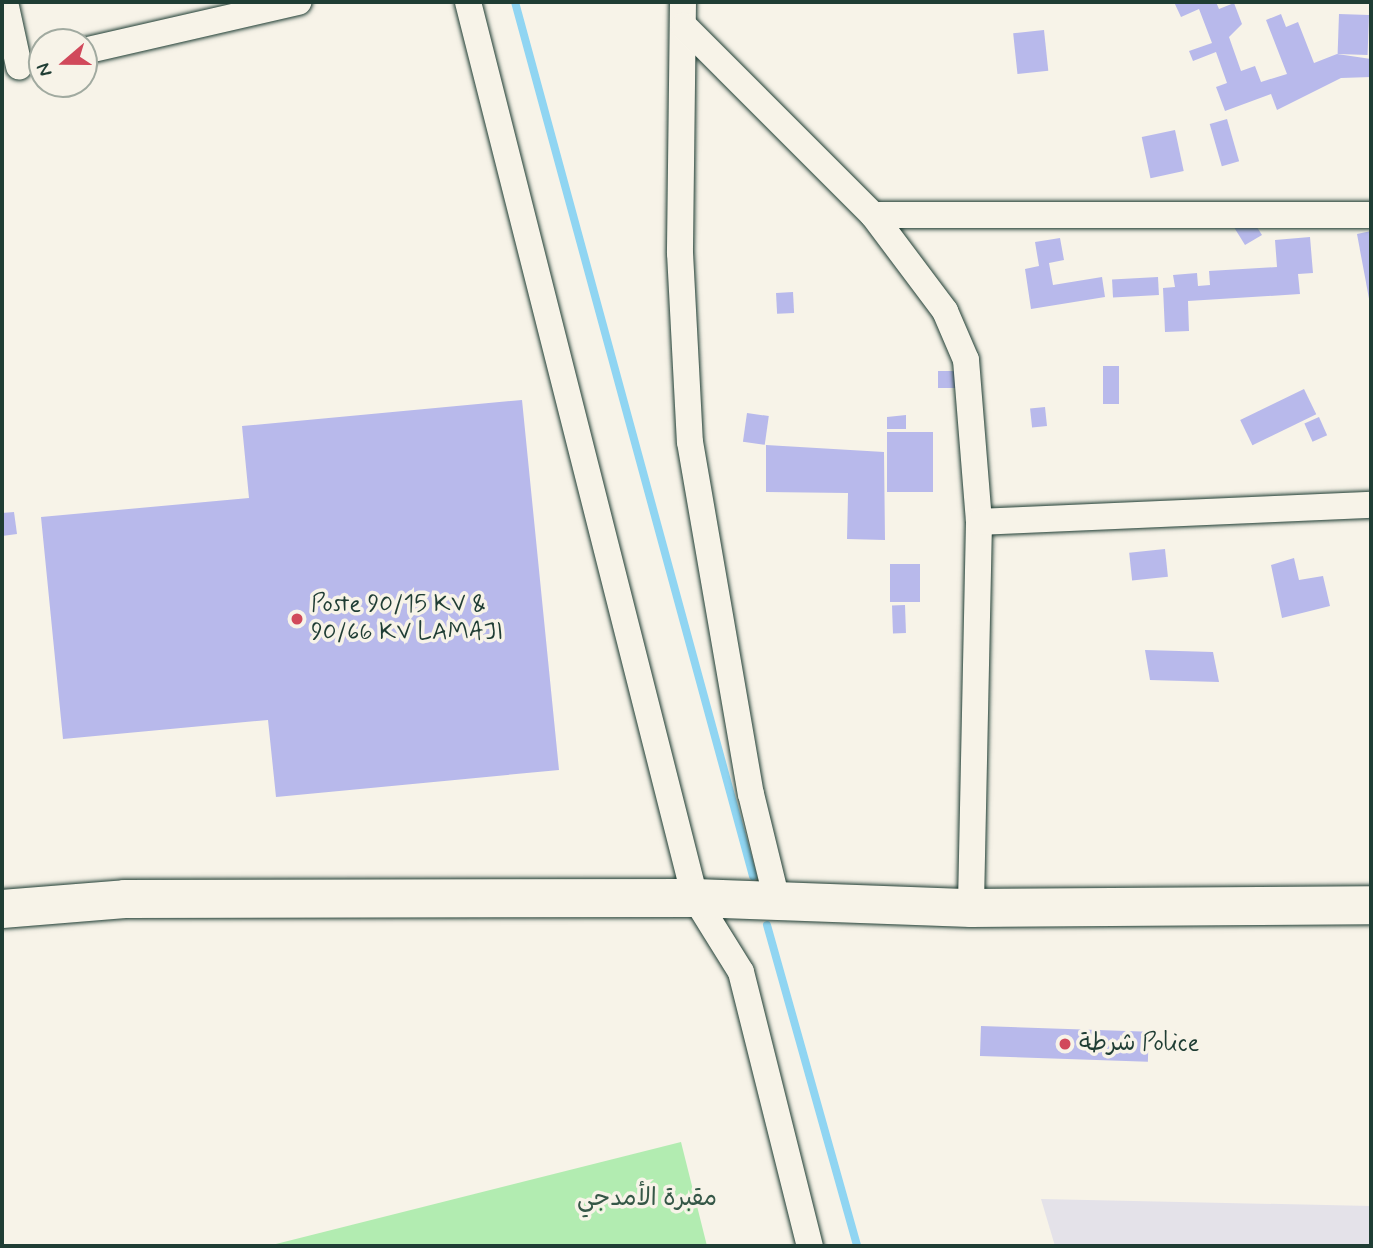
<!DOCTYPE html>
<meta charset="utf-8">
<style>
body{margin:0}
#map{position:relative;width:1373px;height:1248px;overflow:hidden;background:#f7f3e8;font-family:Mynerve,"Playpen Sans Arabic",sans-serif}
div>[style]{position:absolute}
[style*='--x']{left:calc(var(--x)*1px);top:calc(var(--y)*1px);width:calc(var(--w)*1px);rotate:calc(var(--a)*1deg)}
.built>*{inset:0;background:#e4e2e9}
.green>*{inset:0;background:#b2ecb1}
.stream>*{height:8px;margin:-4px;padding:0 4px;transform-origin:4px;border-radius:4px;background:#90d5f2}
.building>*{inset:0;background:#b8b9eb;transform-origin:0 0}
.roads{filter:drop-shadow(0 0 2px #1f3d34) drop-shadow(0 0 2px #1f3d34)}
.minor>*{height:26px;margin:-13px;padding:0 13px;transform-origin:13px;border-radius:13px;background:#f7f3e8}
.trunk>*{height:38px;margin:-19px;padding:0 19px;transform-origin:19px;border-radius:19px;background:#f7f3e8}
.dots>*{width:19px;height:19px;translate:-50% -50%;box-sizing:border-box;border:4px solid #f7f3e8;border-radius:50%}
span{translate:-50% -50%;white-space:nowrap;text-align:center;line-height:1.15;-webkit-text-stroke:7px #f7f3e8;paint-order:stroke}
.poi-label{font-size:24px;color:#1f3d34}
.left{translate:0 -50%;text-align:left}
.park-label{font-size:24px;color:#355747}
.frame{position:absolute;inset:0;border:4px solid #1f3d34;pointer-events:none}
.north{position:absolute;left:28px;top:28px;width:70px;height:70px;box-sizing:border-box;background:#f7f3e8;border:2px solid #a1aaa0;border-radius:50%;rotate:250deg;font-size:19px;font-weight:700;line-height:28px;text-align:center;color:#1f3d34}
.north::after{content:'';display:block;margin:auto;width:24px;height:32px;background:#d1495b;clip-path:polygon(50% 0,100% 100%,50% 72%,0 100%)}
</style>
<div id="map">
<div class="built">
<i style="clip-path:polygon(1041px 1199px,1371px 1206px,1371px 1246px,1055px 1246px)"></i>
</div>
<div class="green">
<i style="clip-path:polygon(681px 1142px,707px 1246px,268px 1246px)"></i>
</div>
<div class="stream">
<i style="--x:515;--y:2;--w:906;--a:74.77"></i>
<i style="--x:767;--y:925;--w:333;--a:74.3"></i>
</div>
<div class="building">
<i style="clip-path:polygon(1174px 2px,1216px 2px,1219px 9px,1234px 3px,1242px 24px,1229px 37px,1241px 71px,1255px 66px,1261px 82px,1287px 74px,1266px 20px,1281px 14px,1286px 27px,1298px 22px,1314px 63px,1337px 54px,1371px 59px,1371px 77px,1341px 78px,1277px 110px,1271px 94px,1225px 111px,1216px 87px,1227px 83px,1216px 52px,1193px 61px,1189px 51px,1212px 43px,1199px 9px,1181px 17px)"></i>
<i style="left:1339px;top:14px;width:30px;height:40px;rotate:2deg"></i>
<i style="left:1044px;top:30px;width:41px;height:31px;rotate:84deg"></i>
<i style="left:1227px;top:119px;width:44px;height:18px;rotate:74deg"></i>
<i style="left:1175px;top:130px;width:42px;height:34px;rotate:78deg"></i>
<i style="clip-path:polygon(1253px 221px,1262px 235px,1245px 245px,1232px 224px)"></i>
<i style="clip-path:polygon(1371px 231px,1371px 303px,1370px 304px,1357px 234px)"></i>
<i style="clip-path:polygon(1310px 237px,1313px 273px,1298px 274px,1300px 294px,1188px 301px,1189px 331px,1165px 332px,1163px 288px,1175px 287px,1173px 275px,1197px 273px,1198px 286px,1210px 285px,1209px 271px,1277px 267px,1275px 240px)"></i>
<i style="clip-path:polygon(1060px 238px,1064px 260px,1049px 263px,1053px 285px,1102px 277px,1105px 297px,1031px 309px,1025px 269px,1039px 266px,1035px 242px)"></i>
<i style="left:1158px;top:277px;width:18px;height:46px;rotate:87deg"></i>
<i style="left:793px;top:292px;width:21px;height:17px;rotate:87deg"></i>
<i style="left:1103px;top:366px;width:16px;height:38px"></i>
<i style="left:938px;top:371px;width:21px;height:17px"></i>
<i style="left:1304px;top:389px;width:28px;height:71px;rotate:64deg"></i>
<i style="clip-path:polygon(522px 400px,559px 770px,276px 797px,268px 720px,63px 739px,41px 517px,249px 498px,242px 426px)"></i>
<i style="left:1045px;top:407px;width:19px;height:15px;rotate:84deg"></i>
<i style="left:747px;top:413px;width:22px;height:29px;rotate:8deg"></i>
<i style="clip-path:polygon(906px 415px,906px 429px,887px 429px,887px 417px)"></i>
<i style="left:1319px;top:417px;width:20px;height:16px;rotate:66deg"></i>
<i style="left:887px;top:432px;width:46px;height:60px"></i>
<i style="clip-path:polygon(766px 445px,884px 452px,885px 540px,847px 539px,848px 493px,766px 492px)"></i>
<i style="clip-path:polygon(14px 512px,17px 534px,2px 536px,2px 513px)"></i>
<i style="left:1165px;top:549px;width:28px;height:36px;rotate:84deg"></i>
<i style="clip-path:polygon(1294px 558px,1299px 580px,1323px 576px,1330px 606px,1282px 618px,1271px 565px)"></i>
<i style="left:890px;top:564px;width:30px;height:38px"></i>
<i style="left:905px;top:605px;width:28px;height:13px;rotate:88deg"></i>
<i style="clip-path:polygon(1145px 650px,1213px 652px,1219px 682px,1150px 680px)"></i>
<i style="left:981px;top:1026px;width:168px;height:30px;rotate:2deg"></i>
</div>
<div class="roads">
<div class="minor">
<i style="--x:5;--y:2;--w:66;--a:77.7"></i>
<i style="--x:468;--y:2;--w:924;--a:75.78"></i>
<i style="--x:695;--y:898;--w:87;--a:58.1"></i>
<i style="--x:741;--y:972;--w:283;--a:75.9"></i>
<i style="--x:683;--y:2;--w:251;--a:90.7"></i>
<i style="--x:680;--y:253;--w:189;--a:87"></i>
<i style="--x:690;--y:442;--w:357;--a:80.2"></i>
<i style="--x:751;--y:794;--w:110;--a:76.3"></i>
<i style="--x:684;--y:26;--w:267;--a:45"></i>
<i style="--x:873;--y:215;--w:120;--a:53.1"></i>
<i style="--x:945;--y:311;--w:53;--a:66.8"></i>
<i style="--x:966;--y:360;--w:163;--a:85.4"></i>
<i style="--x:979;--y:522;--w:386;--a:91.2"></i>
<i style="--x:84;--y:51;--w:220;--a:-12.9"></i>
<i style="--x:873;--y:215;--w:498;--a:0"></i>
<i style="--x:979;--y:522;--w:392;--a:-2.5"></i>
</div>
<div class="trunk">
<i style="--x:2;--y:909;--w:123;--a:-4.6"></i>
<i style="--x:125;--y:899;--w:570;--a:-0.1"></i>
<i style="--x:695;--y:898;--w:276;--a:2.1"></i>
<i style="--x:971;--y:908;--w:400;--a:-0.4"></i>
</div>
</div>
<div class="dots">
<i style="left:297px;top:619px;background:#d1495b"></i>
<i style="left:1065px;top:1044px;background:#d1495b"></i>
</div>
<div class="poi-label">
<span class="left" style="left:311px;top:619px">Poste 90/15 KV &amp;<br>90/66 KV LAMAJI</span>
<span class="left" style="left:1079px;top:1044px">شرطة Police</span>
</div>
<div class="park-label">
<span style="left:647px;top:1199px">مقبرة الأمدجي</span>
</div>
<div class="frame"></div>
<div class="north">N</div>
</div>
